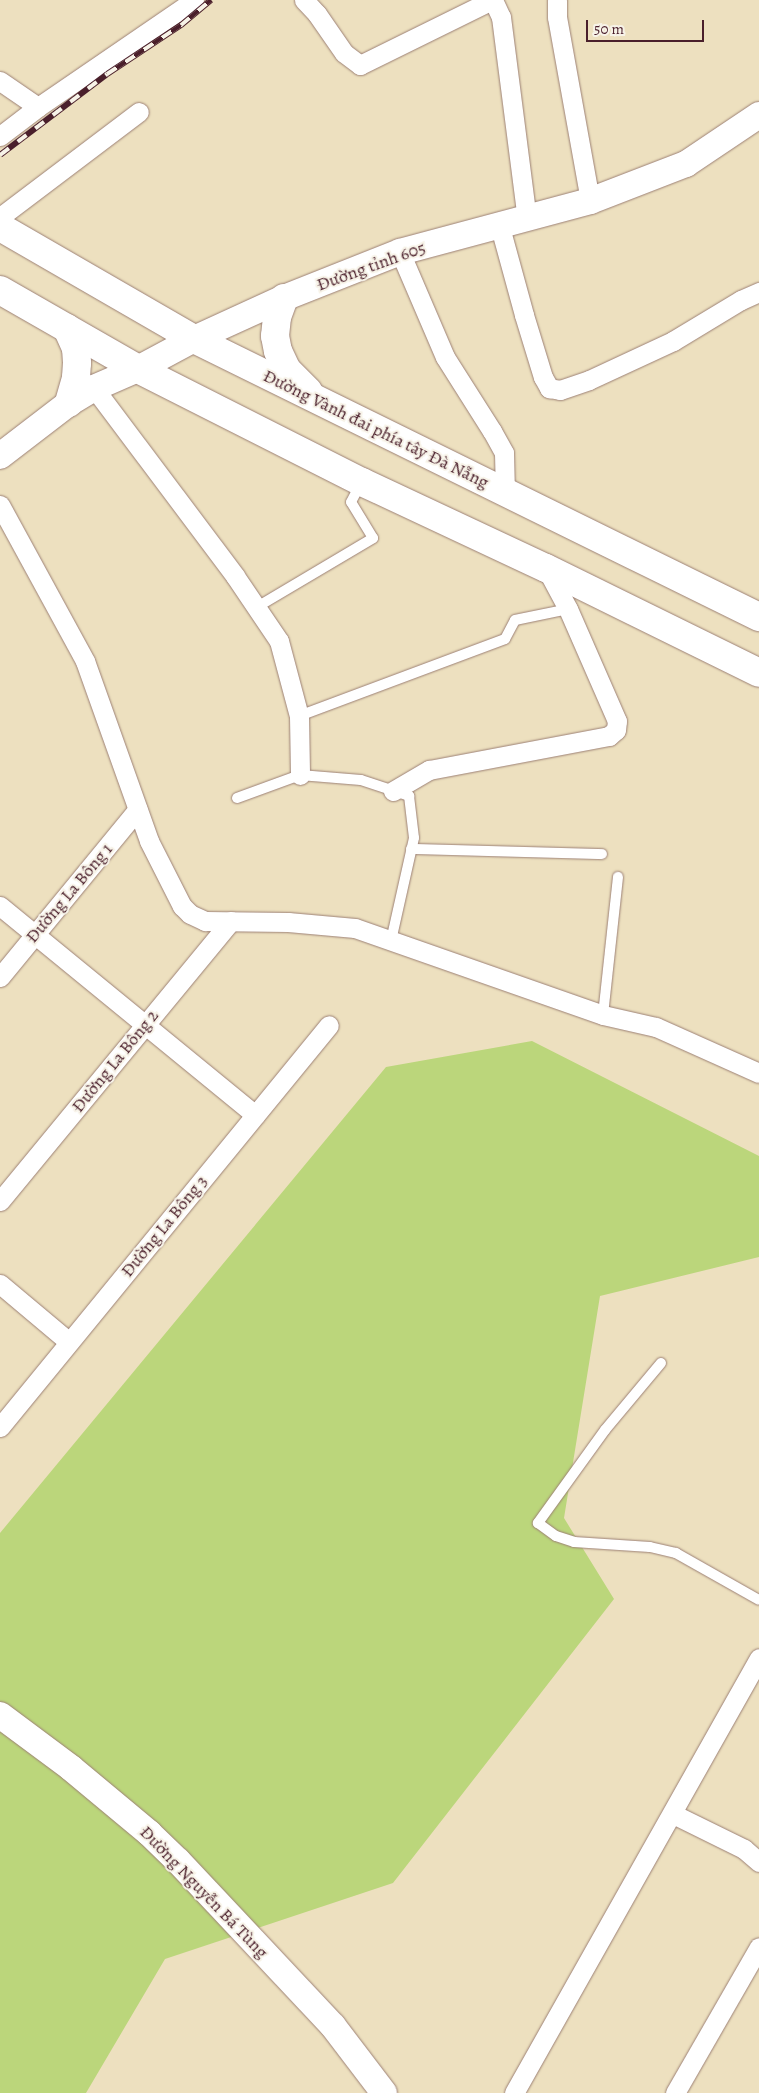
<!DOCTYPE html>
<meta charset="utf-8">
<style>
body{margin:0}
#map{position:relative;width:759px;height:2093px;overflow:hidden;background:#ede0bf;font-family:Alegreya,serif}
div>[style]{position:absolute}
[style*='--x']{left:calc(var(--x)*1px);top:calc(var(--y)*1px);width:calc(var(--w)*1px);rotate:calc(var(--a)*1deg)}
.green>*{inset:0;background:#bbd67b}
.roads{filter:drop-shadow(0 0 1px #9c8075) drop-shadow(0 0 1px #9c8075)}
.service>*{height:10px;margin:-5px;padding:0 5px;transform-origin:5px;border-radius:5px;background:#fff}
.minor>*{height:19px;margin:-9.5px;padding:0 9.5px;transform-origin:9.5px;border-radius:9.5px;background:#fff}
.secondary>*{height:26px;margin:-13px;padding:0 13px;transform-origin:13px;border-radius:13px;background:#fff}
.primary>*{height:28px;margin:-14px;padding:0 14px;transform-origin:14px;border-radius:14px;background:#fff}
.rail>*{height:5.5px;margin-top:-2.75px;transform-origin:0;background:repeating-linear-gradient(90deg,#f7f3e8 0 11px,#4a1f2b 0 22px);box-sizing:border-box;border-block:1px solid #4a1f2b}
span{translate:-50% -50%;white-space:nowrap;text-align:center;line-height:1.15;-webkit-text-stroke:4px #f7f3e8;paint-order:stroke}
.street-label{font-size:18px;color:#4a1f2b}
.scale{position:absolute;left:586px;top:20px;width:118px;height:22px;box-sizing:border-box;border:2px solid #4a1f2b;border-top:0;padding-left:6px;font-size:15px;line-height:18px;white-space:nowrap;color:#4a1f2b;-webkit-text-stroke:4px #f7f3e8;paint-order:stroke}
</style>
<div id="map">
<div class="green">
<i style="clip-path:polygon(532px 1041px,759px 1156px,759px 1257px,600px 1296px,564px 1518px,614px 1599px,393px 1883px,165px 1959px,86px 2093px,0 2093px,0 1533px,386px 1067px)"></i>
</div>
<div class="roads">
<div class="service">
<i style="--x:257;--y:607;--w:135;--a:-30.7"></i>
<i style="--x:373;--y:538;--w:42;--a:-121.4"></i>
<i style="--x:351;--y:502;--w:21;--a:-62"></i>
<i style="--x:299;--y:716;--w:220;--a:-20.5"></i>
<i style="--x:505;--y:639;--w:21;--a:-62"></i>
<i style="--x:515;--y:620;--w:54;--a:-11.7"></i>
<i style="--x:237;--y:798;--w:67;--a:-20.1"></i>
<i style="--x:300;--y:775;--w:61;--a:4.7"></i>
<i style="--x:361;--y:780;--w:51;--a:18.4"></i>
<i style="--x:409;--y:796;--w:42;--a:83.2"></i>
<i style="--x:414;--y:838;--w:106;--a:102.6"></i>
<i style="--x:411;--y:849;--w:191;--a:1.5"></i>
<i style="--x:603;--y:1015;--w:139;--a:-83.8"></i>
<i style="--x:661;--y:1363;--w:87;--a:129.9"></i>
<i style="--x:605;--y:1430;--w:115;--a:125.8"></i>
<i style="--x:538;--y:1523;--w:22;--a:36"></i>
<i style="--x:556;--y:1536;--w:19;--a:18"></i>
<i style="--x:574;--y:1542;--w:76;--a:3.8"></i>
<i style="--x:650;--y:1547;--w:27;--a:13"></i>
<i style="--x:676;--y:1553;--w:95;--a:29.5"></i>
</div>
<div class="minor">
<i style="--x:304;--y:0;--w:19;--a:47"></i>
<i style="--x:317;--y:14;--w:47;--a:55.3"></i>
<i style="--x:344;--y:53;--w:20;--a:37"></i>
<i style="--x:360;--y:65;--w:147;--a:-26.2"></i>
<i style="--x:493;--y:0;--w:19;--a:65"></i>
<i style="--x:501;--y:17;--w:204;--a:82.7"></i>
<i style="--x:557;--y:0;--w:17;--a:90"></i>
<i style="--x:557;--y:17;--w:187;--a:79.8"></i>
<i style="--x:0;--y:81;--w:46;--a:34.4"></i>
<i style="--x:0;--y:136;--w:48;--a:-37.3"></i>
<i style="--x:38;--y:107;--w:189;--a:-34.4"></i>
<i style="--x:0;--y:217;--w:174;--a:-37.1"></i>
<i style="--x:500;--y:227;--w:91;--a:74.7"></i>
<i style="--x:524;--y:315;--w:65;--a:73"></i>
<i style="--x:543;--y:377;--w:13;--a:61"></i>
<i style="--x:549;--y:388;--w:11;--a:10"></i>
<i style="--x:560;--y:390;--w:31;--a:-19"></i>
<i style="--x:589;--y:380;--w:93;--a:-24.9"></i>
<i style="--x:673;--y:341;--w:79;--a:-31.1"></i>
<i style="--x:741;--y:300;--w:20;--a:-24"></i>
<i style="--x:400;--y:252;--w:114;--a:66.8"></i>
<i style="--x:445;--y:357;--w:88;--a:57.6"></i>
<i style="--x:492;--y:431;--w:25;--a:61"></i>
<i style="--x:504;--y:453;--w:41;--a:88.6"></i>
<i style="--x:94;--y:388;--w:235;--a:53.1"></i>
<i style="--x:235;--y:576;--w:78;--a:55.9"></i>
<i style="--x:279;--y:641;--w:78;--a:75.1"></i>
<i style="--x:299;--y:716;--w:59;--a:89"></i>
<i style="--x:0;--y:505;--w:178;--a:61.4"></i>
<i style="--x:85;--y:661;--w:191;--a:70.4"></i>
<i style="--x:149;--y:841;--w:73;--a:63.1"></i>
<i style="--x:182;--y:906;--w:11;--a:45"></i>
<i style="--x:190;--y:914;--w:17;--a:25"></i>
<i style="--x:205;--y:921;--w:83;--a:0.7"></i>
<i style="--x:288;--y:922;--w:67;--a:5.1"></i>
<i style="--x:355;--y:928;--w:263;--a:19.3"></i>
<i style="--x:603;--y:1015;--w:54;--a:12.8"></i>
<i style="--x:656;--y:1027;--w:113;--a:24.1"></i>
<i style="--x:393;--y:791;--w:42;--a:-30.3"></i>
<i style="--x:429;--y:770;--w:183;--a:-10.7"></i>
<i style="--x:609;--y:736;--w:9;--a:-41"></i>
<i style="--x:616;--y:730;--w:9;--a:-84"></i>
<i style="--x:617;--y:721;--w:122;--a:-113.6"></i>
<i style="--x:568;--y:609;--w:47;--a:-118.2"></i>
<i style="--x:0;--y:906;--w:330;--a:39.3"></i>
<i style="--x:0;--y:977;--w:217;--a:-50.6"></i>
<i style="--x:0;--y:1201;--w:363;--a:-50.5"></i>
<i style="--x:0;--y:1284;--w:90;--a:40"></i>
<i style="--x:0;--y:1427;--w:519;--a:-50.7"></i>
<i style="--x:673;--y:1814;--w:79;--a:26.2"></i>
<i style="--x:744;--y:1849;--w:20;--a:41"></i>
<i style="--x:514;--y:2093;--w:499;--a:-60.6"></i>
<i style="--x:675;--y:2093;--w:168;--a:-60.1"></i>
</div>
<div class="secondary">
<i style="--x:0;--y:456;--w:87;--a:-37.5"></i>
<i style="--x:69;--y:403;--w:29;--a:-31"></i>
<i style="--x:94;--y:388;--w:48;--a:-23.4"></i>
<i style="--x:138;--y:369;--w:64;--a:-28.2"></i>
<i style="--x:194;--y:339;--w:99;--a:-24.5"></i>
<i style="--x:284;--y:298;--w:125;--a:-21.6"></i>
<i style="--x:400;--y:252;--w:197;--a:-15"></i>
<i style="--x:590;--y:201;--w:103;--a:-21.1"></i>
<i style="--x:686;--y:164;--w:88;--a:-33.9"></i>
<i style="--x:0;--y:1715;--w:89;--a:36.7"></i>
<i style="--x:71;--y:1768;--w:102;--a:39.8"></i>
<i style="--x:149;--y:1833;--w:40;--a:44"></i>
<i style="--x:178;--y:1861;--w:226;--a:46.8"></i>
<i style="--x:333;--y:2026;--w:84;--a:52.7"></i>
</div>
<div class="primary">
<i style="--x:0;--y:227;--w:224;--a:30"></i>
<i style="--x:194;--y:339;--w:630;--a:26.2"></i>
<i style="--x:0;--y:290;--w:159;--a:29.8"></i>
<i style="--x:138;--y:369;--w:251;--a:26.8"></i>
<i style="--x:362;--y:482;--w:203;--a:25.1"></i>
<i style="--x:546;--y:568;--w:237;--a:26.2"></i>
<i style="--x:284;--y:298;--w:20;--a:110"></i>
<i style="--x:277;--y:317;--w:19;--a:96"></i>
<i style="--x:275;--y:336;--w:15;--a:79"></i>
<i style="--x:278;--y:351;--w:21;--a:65"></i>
<i style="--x:287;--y:370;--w:30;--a:45"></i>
<i style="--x:67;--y:328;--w:22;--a:66"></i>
<i style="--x:76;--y:348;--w:15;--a:86"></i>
<i style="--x:77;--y:363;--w:15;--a:94"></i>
<i style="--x:76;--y:378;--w:26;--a:106"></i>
</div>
</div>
<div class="rail">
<i style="--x:0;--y:155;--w:134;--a:-37.1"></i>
<i style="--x:107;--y:74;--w:89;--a:-33.5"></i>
<i style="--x:181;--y:25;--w:39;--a:-40"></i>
</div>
<div class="street-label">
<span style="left:371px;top:266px;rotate:-20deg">Đường tỉnh 605</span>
<span style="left:376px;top:429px;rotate:26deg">Đường Vành đai phía tây Đà Nẵng</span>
<span style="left:69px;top:893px;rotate:-50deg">Đường La Bông 1</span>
<span style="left:115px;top:1061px;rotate:-51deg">Đường La Bông 2</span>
<span style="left:164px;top:1226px;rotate:-51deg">Đường La Bông 3</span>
<span style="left:204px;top:1892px;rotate:46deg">Đường Nguyễn Bá Tùng</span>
</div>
<div class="scale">50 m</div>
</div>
